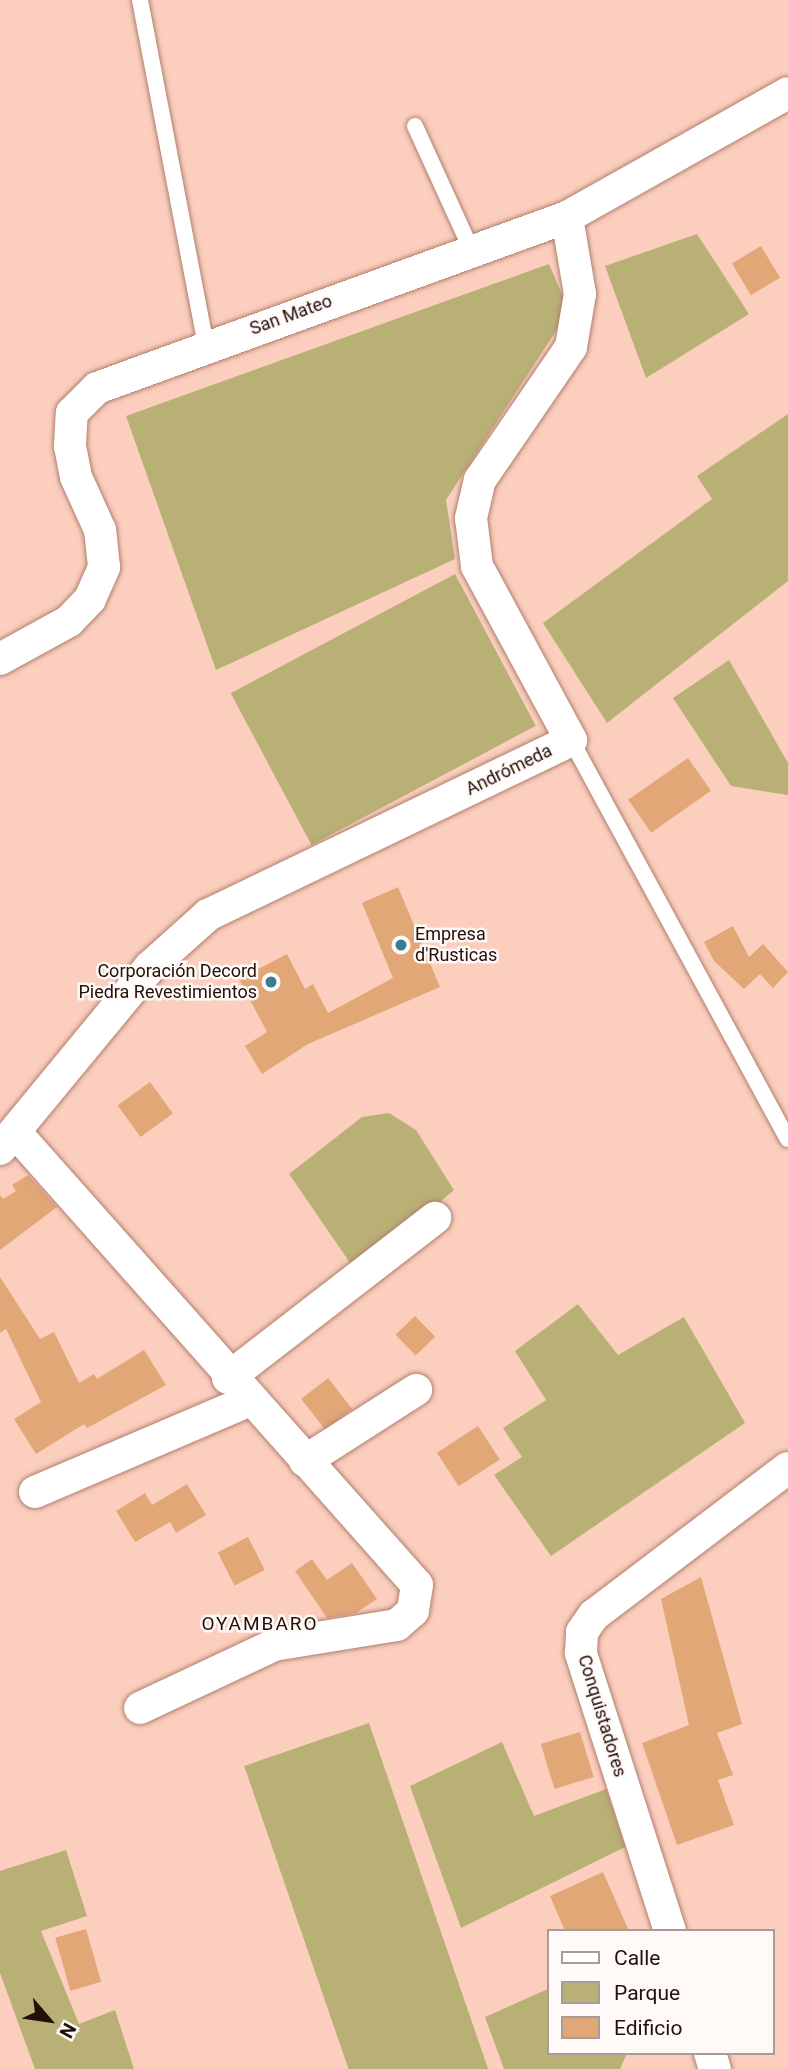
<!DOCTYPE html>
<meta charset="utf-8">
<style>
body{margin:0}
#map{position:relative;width:788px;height:2069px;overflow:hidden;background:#fbcebe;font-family:Roboto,sans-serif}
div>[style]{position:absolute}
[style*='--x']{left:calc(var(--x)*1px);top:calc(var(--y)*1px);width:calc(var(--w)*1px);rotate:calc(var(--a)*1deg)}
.green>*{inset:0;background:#b9b076;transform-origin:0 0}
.building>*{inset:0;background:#e1a777;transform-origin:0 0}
.roads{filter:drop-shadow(0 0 2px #b17e6c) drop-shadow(0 0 2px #b17e6c)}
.lane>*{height:16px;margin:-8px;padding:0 8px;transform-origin:8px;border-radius:8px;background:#fff}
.street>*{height:32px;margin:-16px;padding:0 16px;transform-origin:16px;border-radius:16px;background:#fff}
.dots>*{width:19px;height:19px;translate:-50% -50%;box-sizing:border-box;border:4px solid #fff9f7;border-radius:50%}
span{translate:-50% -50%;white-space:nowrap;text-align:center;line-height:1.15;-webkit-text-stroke:5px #fff9f7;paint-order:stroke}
.street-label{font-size:18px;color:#23100a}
.poi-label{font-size:18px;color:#23100a}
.left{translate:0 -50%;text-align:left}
.right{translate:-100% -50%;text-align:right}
.neighbourhood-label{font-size:19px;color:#23100a;letter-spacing:2px}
.legend{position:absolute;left:547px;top:1929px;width:228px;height:126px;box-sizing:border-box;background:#fff9f7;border:2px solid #a79c98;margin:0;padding:9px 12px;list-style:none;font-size:21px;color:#23100a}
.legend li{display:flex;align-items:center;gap:14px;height:35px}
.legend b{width:35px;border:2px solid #a79c98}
.north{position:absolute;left:14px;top:1985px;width:70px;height:70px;-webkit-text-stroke:5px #fff9f7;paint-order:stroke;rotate:119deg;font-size:19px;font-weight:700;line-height:28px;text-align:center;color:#23100a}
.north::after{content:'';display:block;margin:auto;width:24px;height:32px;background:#23100a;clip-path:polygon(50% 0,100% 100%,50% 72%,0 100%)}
</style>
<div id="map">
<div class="green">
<i style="clip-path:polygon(697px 234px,749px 314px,646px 378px,605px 266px)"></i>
<i style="clip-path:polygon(549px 264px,569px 311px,446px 500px,455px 559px,216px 670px,126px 416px)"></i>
<i style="clip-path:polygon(788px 414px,788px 581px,607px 723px,543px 623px,712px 499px,697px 476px)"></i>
<i style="left:455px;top:574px;width:172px;height:254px;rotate:62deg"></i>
<i style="clip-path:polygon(729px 660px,788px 763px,788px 795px,731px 786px,673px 698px)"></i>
<i style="clip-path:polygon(389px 1113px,416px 1130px,454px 1190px,357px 1273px,289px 1174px,362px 1117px)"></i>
<i style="clip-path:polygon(578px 1304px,618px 1355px,684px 1317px,745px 1423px,551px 1556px,494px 1475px,522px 1457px,503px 1428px,546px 1400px,515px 1351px)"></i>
<i style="left:369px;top:1723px;width:367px;height:132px;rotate:71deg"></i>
<i style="clip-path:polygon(502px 1742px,534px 1816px,606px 1789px,625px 1847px,461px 1928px,410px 1786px)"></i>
<i style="clip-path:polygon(66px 1850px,87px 1916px,41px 1931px,79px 2024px,115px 2010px,134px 2069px,35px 2069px,0 1973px,0 1871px)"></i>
<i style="clip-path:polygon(548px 1989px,548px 2053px,627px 2053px,620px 2069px,504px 2069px,485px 2017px)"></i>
</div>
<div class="building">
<i style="left:761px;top:246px;width:37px;height:34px;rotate:59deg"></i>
<i style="left:688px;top:758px;width:40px;height:73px;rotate:55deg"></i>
<i style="clip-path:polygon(398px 887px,440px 987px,308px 1044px,262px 1074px,245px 1046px,267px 1032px,239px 979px,287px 954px,305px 989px,313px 984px,328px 1013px,393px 978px,362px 903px)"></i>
<i style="clip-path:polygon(733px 926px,749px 957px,763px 944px,788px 972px,773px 988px,760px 974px,744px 989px,714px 961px,704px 942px)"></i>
<i style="left:150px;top:1082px;width:39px;height:40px;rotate:54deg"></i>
<i style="clip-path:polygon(28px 1175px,57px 1207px,0 1250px,0 1195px,3px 1199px,16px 1191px,12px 1185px)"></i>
<i style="clip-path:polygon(0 1277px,40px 1339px,54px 1332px,79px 1383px,94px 1374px,97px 1379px,144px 1350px,166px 1385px,87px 1428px,84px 1424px,36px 1454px,14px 1419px,41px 1402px,6px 1329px,0 1333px)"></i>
<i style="left:415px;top:1316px;width:29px;height:27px;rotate:46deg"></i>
<i style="left:328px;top:1378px;width:39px;height:34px;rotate:52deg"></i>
<i style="left:478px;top:1426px;width:40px;height:49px;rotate:57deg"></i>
<i style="clip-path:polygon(187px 1484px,206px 1515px,176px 1533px,170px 1522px,135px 1542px,116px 1511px,145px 1493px,152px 1505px)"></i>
<i style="left:248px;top:1537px;width:37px;height:34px;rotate:63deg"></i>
<i style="clip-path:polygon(312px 1559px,327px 1580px,352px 1563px,377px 1599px,356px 1613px,327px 1618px,295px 1571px)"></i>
<i style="clip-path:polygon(701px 1577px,742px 1724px,717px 1733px,733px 1775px,718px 1780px,734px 1825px,677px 1845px,642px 1743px,689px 1725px,661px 1599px)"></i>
<i style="left:580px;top:1732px;width:47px;height:41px;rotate:73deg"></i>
<i style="clip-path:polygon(603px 1872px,629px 1931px,565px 1931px,550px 1896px)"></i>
<i style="left:86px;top:1929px;width:55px;height:32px;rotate:74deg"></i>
</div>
<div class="roads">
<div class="lane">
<i style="--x:140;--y:0;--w:352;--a:79.2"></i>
<i style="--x:415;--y:126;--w:137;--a:65.5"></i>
<i style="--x:571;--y:740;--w:454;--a:61.5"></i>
</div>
<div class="street">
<i style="--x:0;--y:659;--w:79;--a:-28.8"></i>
<i style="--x:69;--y:621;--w:30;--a:-46"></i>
<i style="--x:90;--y:599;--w:35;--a:-66"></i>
<i style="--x:104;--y:567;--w:37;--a:-96"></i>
<i style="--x:100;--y:530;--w:58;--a:-114.4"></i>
<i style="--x:76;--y:477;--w:32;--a:-101"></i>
<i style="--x:70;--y:446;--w:33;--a:-87"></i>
<i style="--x:72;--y:413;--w:35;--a:-45"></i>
<i style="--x:97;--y:388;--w:500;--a:-19.99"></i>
<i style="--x:567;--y:217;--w:253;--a:-29.3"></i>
<i style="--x:16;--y:1133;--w:604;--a:48.42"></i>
<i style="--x:417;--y:1585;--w:26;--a:99"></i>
<i style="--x:413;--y:1611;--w:21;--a:139"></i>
<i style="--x:397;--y:1625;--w:125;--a:170.8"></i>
<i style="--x:274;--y:1645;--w:148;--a:154.8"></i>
<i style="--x:0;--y:1149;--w:236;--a:-50.5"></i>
<i style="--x:150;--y:967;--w:78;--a:-41.9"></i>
<i style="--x:208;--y:915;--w:403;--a:-25.7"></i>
<i style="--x:571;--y:740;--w:198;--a:-118.4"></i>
<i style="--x:477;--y:566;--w:48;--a:-97.1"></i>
<i style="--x:471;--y:518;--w:39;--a:-77"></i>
<i style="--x:480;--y:480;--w:161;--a:-55.6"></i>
<i style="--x:571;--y:347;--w:54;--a:-80.4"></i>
<i style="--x:580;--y:294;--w:78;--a:-99.6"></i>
<i style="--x:228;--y:1378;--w:262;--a:-37.7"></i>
<i style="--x:305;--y:1461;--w:132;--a:-32.6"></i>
<i style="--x:35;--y:1492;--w:232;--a:-23.1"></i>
<i style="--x:670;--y:1931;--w:292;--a:-107.8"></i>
<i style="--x:581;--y:1653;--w:21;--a:-87"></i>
<i style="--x:582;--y:1632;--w:21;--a:-55"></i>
<i style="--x:594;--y:1615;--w:243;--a:-37.2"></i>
<i style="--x:710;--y:2053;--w:17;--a:73"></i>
</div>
</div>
<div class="dots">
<i style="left:401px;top:945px;background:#3c7c90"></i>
<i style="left:271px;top:982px;background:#3c7c90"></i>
</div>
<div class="street-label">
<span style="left:291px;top:315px;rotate:-20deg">San Mateo</span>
<span style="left:509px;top:770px;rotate:-26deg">Andrómeda</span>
<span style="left:602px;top:1716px;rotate:73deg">Conquistadores</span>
</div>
<div class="poi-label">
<span class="left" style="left:415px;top:945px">Empresa<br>d'Rusticas</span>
<span class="right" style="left:257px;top:982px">Corporación Decord<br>Piedra Revestimientos</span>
</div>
<div class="neighbourhood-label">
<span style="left:260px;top:1624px">OYAMBARO</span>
</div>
<ul class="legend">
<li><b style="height:9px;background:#fff"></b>Calle</li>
<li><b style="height:19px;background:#b9b076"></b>Parque</li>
<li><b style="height:19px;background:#e1a777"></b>Edificio</li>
</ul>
<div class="north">N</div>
</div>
